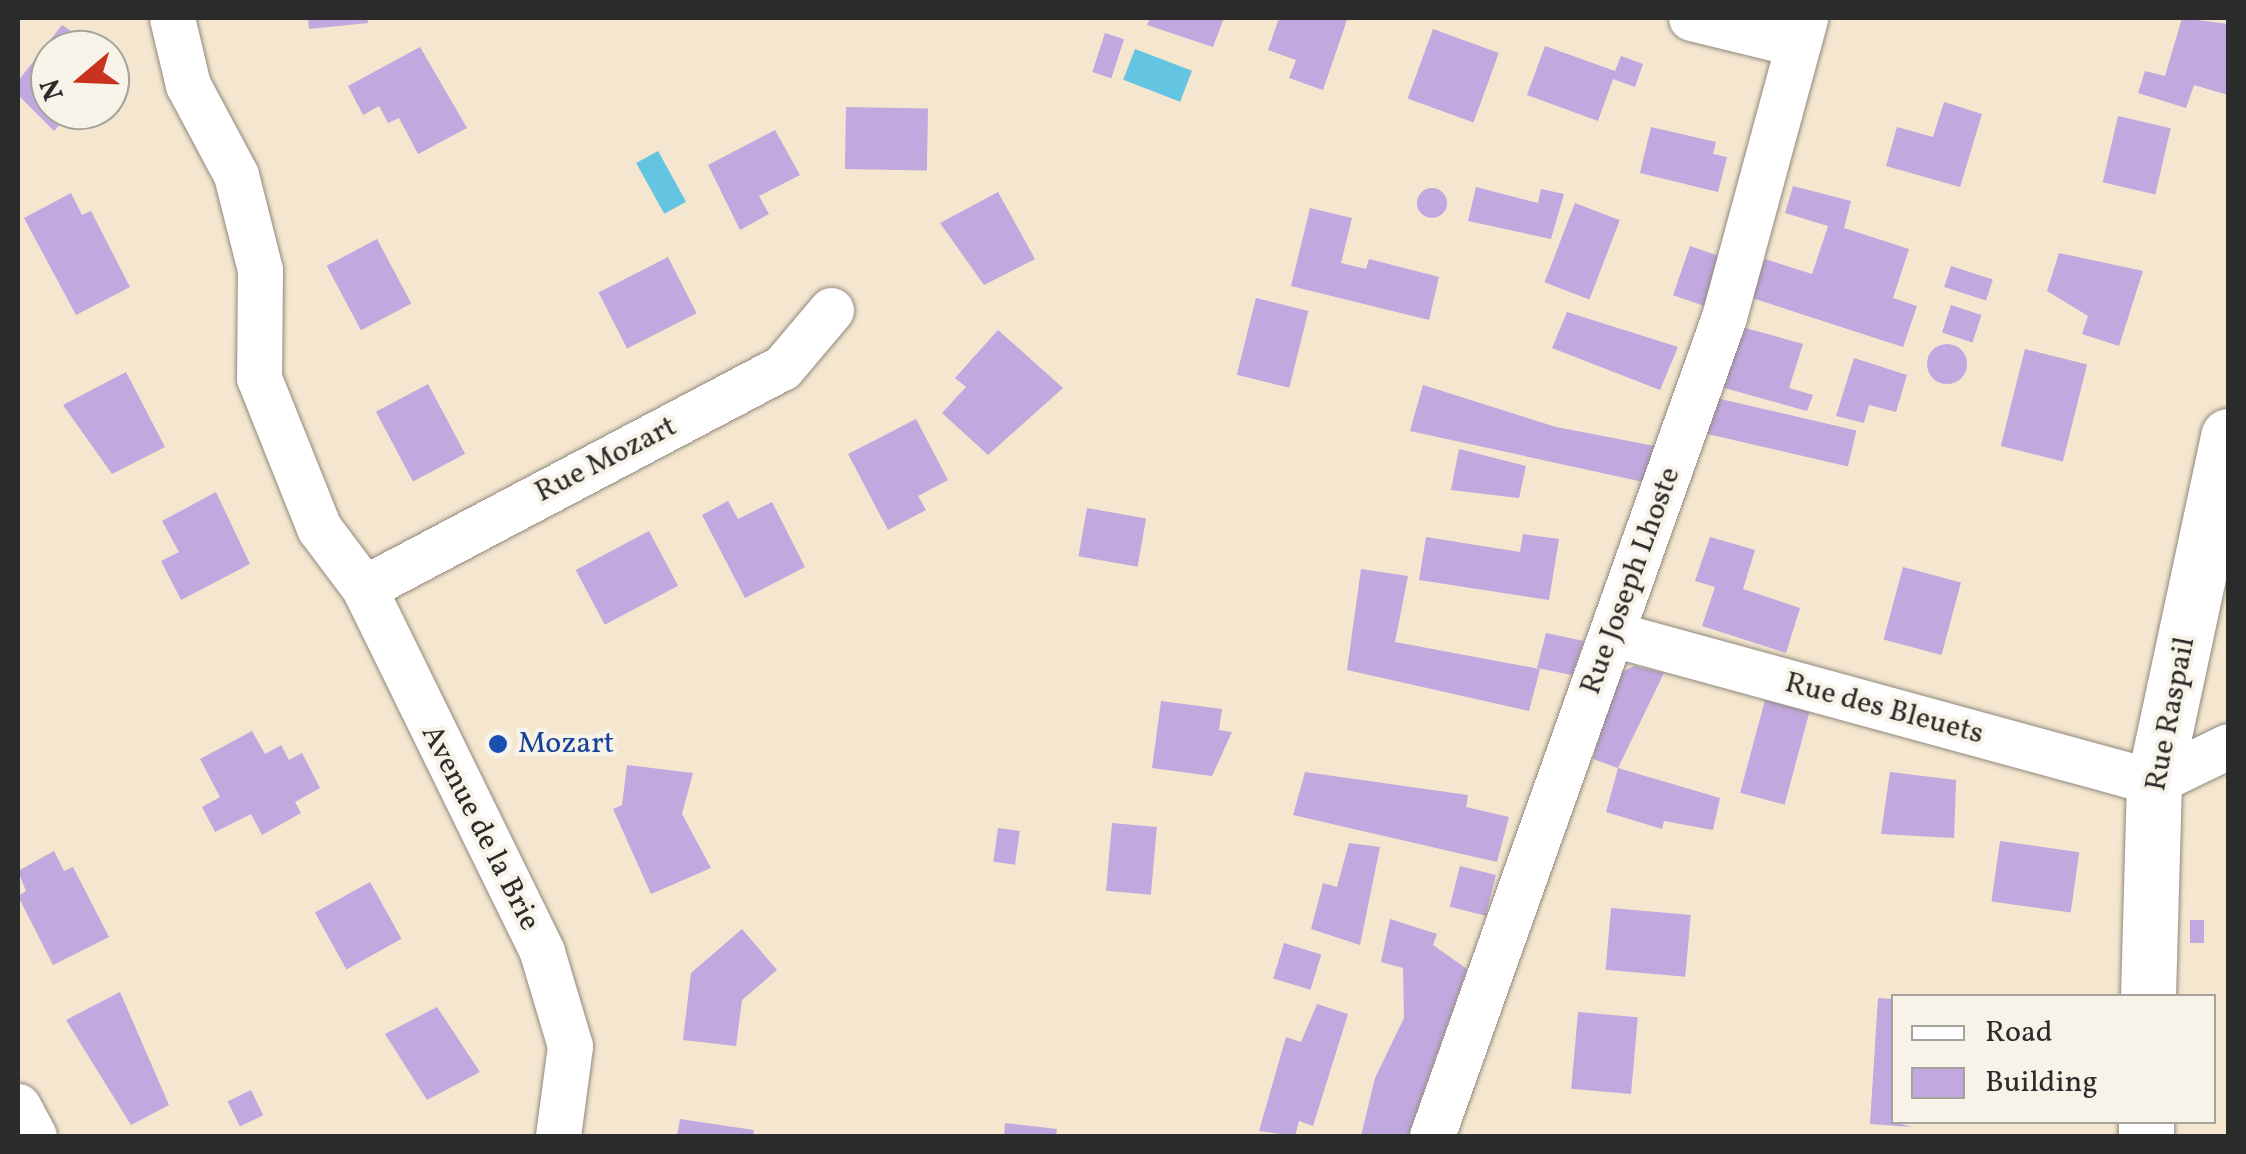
<!DOCTYPE html>
<style>
body{margin:0}
#map{position:relative;width:2246px;height:1154px;overflow:hidden;background:#f4e6cf;font-family:Vollkorn,serif}
div>[style]{position:absolute}
[style*='--x']{left:calc(var(--x)*1px);top:calc(var(--y)*1px);width:calc(var(--w)*1px);rotate:calc(var(--a)*1deg)}
.water>*{inset:0;background:#63c5e2;transform-origin:0 0}
.building>*{inset:0;background:#c1a8df;transform-origin:0 0}
.round{border-radius:50%}
.roads{filter:drop-shadow(0 0 2px #90887d) drop-shadow(0 0 2px #90887d)}
.minor>*{height:45px;margin:-22.5px;padding:0 22.5px;transform-origin:22.5px;border-radius:22.5px;background:#fff}
.tertiary>*{height:55px;margin:-27.5px;padding:0 27.5px;transform-origin:27.5px;border-radius:27.5px;background:#fff}
.dots>*{width:28px;height:28px;translate:-50% -50%;box-sizing:border-box;border:5px solid #f7f3e8;border-radius:50%}
span{translate:-50% -50%;white-space:nowrap;text-align:center;line-height:1.15;-webkit-text-stroke:8px #f7f3e8;paint-order:stroke}
.street-label{font-size:30px;color:#2b2b2b}
.transit-label{font-size:30px;color:#164399}
.left{translate:0 -50%;text-align:left}
.frame{position:absolute;inset:0;border:20px solid #2b2b2b;pointer-events:none}
.legend{position:absolute;left:1891px;top:994px;width:325px;height:130px;box-sizing:border-box;background:#f7f3e8;border:2px solid #a5a39c;margin:0;padding:12px 18px;list-style:none;font-size:30px;color:#2b2b2b}
.legend li{display:flex;align-items:center;gap:20px;height:50px}
.legend b{width:50px;border:2px solid #a5a39c}
.north{position:absolute;left:30px;top:30px;width:100px;height:100px;box-sizing:border-box;background:#f7f3e8;border:2px solid #a5a39c;border-radius:50%;rotate:251deg;font-size:28px;font-weight:700;line-height:40px;text-align:center;color:#2b2b2b}
.north::after{content:'';display:block;margin:auto;width:35px;height:45px;background:#c8321e;clip-path:polygon(50% 0,100% 100%,50% 72%,0 100%)}
</style>
<div id="map">
<div class="water">
<i style="left:1135px;top:49px;width:61px;height:33px;rotate:21deg"></i>
<i style="left:658px;top:151px;width:58px;height:25px;rotate:61deg"></i>
</div>
<div class="building">
<i style="clip-path:polygon(308px 18px,367px 18px,368px 23px,309px 29px)"></i>
<i style="clip-path:polygon(1150px 18px,1224px 18px,1213px 47px,1147px 25px)"></i>
<i style="clip-path:polygon(1279px 18px,1347px 20px,1323px 90px,1289px 78px,1296px 60px,1268px 50px)"></i>
<i style="clip-path:polygon(2182px 18px,2228px 24px,2228px 95px,2194px 85px,2186px 108px,2138px 93px,2145px 71px,2165px 76px)"></i>
<i style="clip-path:polygon(62px 25px,101px 50px,50px 50px,50px 110px,73px 110px,54px 131px,18px 95px,18px 81px)"></i>
<i style="left:1433px;top:29px;width:70px;height:74px;rotate:20deg"></i>
<i style="left:1105px;top:33px;width:20px;height:41px;rotate:18deg"></i>
<i style="clip-path:polygon(1545px 46px,1615px 71px,1621px 56px,1643px 64px,1635px 87px,1613px 79px,1598px 121px,1527px 95px)"></i>
<i style="clip-path:polygon(420px 47px,467px 128px,418px 154px,399px 118px,388px 123px,379px 106px,363px 115px,348px 86px)"></i>
<i style="clip-path:polygon(1944px 102px,1982px 114px,1960px 187px,1886px 166px,1897px 127px,1933px 137px)"></i>
<i style="left:846px;top:107px;width:82px;height:62px;rotate:1deg"></i>
<i style="left:2118px;top:116px;width:54px;height:68px;rotate:13deg"></i>
<i style="clip-path:polygon(1651px 127px,1716px 142px,1713px 154px,1727px 157px,1718px 192px,1640px 173px)"></i>
<i style="clip-path:polygon(775px 130px,800px 175px,759px 196px,769px 214px,740px 230px,708px 165px)"></i>
<i style="clip-path:polygon(1793px 186px,1851px 201px,1844px 228px,1909px 249px,1893px 298px,1917px 306px,1903px 347px,1752px 298px,1765px 259px,1812px 274px,1828px 226px,1785px 213px)"></i>
<i style="clip-path:polygon(1476px 187px,1538px 203px,1541px 189px,1564px 194px,1551px 239px,1468px 221px)"></i>
<i class="round" style="left:1417px;top:188px;width:30px;height:30px"></i>
<i style="clip-path:polygon(998px 192px,1035px 259px,984px 285px,940px 223px)"></i>
<i style="clip-path:polygon(71px 193px,82px 215px,91px 211px,130px 287px,76px 315px,24px 218px)"></i>
<i style="left:1575px;top:203px;width:48px;height:85px;rotate:21deg"></i>
<i style="clip-path:polygon(1310px 208px,1352px 218px,1341px 263px,1366px 269px,1369px 259px,1439px 277px,1429px 320px,1291px 286px)"></i>
<i style="left:377px;top:239px;width:73px;height:57px;rotate:62deg"></i>
<i style="left:1690px;top:246px;width:34px;height:52px;rotate:19deg"></i>
<i style="clip-path:polygon(2059px 253px,2143px 271px,2119px 346px,2082px 334px,2088px 316px,2047px 291px)"></i>
<i style="left:668px;top:257px;width:63px;height:78px;rotate:63deg"></i>
<i style="left:1951px;top:266px;width:44px;height:22px;rotate:18deg"></i>
<i style="left:1256px;top:298px;width:54px;height:79px;rotate:14deg"></i>
<i style="left:1951px;top:305px;width:32px;height:29px;rotate:18deg"></i>
<i style="clip-path:polygon(1567px 312px,1678px 347px,1660px 390px,1552px 348px)"></i>
<i style="clip-path:polygon(1742px 327px,1803px 344px,1789px 388px,1813px 395px,1807px 411px,1721px 387px)"></i>
<i style="clip-path:polygon(998px 330px,1063px 388px,988px 455px,942px 413px,966px 387px,955px 378px)"></i>
<i class="round" style="left:1927px;top:344px;width:40px;height:40px"></i>
<i style="left:2025px;top:349px;width:64px;height:100px;rotate:14deg"></i>
<i style="clip-path:polygon(1854px 358px,1907px 375px,1896px 412px,1869px 405px,1864px 423px,1836px 416px)"></i>
<i style="clip-path:polygon(126px 372px,165px 447px,112px 474px,63px 405px)"></i>
<i style="left:428px;top:384px;width:79px;height:59px;rotate:62deg"></i>
<i style="clip-path:polygon(1423px 385px,1556px 427px,1660px 447px,1648px 483px,1410px 431px)"></i>
<i style="left:1716px;top:398px;width:144px;height:37px;rotate:13deg"></i>
<i style="clip-path:polygon(916px 419px,948px 480px,918px 496px,926px 510px,888px 530px,848px 454px)"></i>
<i style="clip-path:polygon(1459px 449px,1526px 466px,1519px 498px,1451px 490px)"></i>
<i style="clip-path:polygon(216px 492px,250px 564px,181px 600px,161px 561px,179px 552px,162px 521px)"></i>
<i style="clip-path:polygon(728px 501px,738px 519px,772px 502px,805px 567px,745px 598px,702px 515px)"></i>
<i style="left:1087px;top:508px;width:60px;height:49px;rotate:10deg"></i>
<i style="left:649px;top:531px;width:62px;height:83px;rotate:62deg"></i>
<i style="clip-path:polygon(1523px 534px,1559px 539px,1549px 600px,1419px 580px,1426px 537px,1520px 552px)"></i>
<i style="clip-path:polygon(1710px 537px,1755px 550px,1743px 589px,1800px 608px,1786px 653px,1702px 626px,1715px 587px,1695px 581px)"></i>
<i style="left:1903px;top:567px;width:60px;height:75px;rotate:15deg"></i>
<i style="clip-path:polygon(1361px 569px,1408px 576px,1395px 642px,1540px 669px,1529px 711px,1347px 670px)"></i>
<i style="clip-path:polygon(1546px 633px,1584px 641px,1572px 675px,1537px 668px)"></i>
<i style="clip-path:polygon(1634px 666px,1664px 673px,1618px 768px,1593px 759px,1618px 674px)"></i>
<i style="left:1765px;top:700px;width:46px;height:96px;rotate:15deg"></i>
<i style="clip-path:polygon(1161px 701px,1222px 709px,1219px 730px,1232px 732px,1212px 776px,1152px 768px)"></i>
<i style="clip-path:polygon(252px 731px,265px 754px,281px 745px,289px 760px,302px 753px,320px 788px,295px 802px,301px 813px,262px 835px,251px 814px,215px 832px,202px 807px,220px 797px,200px 759px)"></i>
<i style="clip-path:polygon(627px 765px,693px 773px,682px 814px,711px 868px,651px 894px,613px 809px,622px 805px)"></i>
<i style="clip-path:polygon(1618px 768px,1720px 798px,1713px 830px,1664px 821px,1662px 829px,1606px 812px)"></i>
<i style="clip-path:polygon(1305px 772px,1468px 795px,1466px 807px,1509px 817px,1497px 862px,1293px 815px)"></i>
<i style="clip-path:polygon(1890px 772px,1956px 780px,1954px 838px,1881px 834px)"></i>
<i style="left:1112px;top:823px;width:45px;height:68px;rotate:5deg"></i>
<i style="left:998px;top:828px;width:22px;height:34px;rotate:8deg"></i>
<i style="left:2000px;top:841px;width:80px;height:61px;rotate:8deg"></i>
<i style="clip-path:polygon(1349px 843px,1380px 847px,1360px 945px,1311px 929px,1323px 883px,1337px 887px)"></i>
<i style="clip-path:polygon(54px 851px,64px 871px,73px 867px,109px 937px,53px 965px,18px 896px,26px 891px,18px 871px)"></i>
<i style="left:1460px;top:866px;width:37px;height:42px;rotate:14deg"></i>
<i style="left:370px;top:882px;width:65px;height:63px;rotate:61deg"></i>
<i style="left:1611px;top:908px;width:80px;height:62px;rotate:5deg"></i>
<i style="clip-path:polygon(1390px 919px,1437px 934px,1433px 945px,1467px 969px,1408px 1136px,1361px 1136px,1375px 1078px,1404px 1018px,1403px 968px,1381px 962px)"></i>
<i style="left:2190px;top:920px;width:14px;height:23px"></i>
<i style="clip-path:polygon(742px 929px,777px 970px,742px 1000px,736px 1046px,683px 1040px,691px 973px)"></i>
<i style="left:1284px;top:943px;width:39px;height:37px;rotate:17deg"></i>
<i style="clip-path:polygon(120px 992px,169px 1105px,131px 1125px,66px 1020px)"></i>
<i style="clip-path:polygon(1878px 998px,1894px 999px,1894px 1122px,1912px 1127px,1870px 1124px)"></i>
<i style="clip-path:polygon(1317px 1004px,1348px 1014px,1313px 1126px,1299px 1121px,1295px 1136px,1259px 1131px,1286px 1037px,1301px 1042px)"></i>
<i style="clip-path:polygon(437px 1007px,480px 1072px,427px 1100px,385px 1034px)"></i>
<i style="left:1578px;top:1012px;width:60px;height:77px;rotate:5deg"></i>
<i style="left:251px;top:1090px;width:28px;height:26px;rotate:64deg"></i>
<i style="clip-path:polygon(680px 1119px,754px 1130px,753px 1136px,677px 1136px)"></i>
<i style="clip-path:polygon(1005px 1123px,1057px 1129px,1056px 1136px,1004px 1136px)"></i>
</div>
<div class="roads">
<div class="minor">
<i style="--x:172;--y:18;--w:69;--a:76.6"></i>
<i style="--x:188;--y:85;--w:102;--a:61.9"></i>
<i style="--x:236;--y:175;--w:98;--a:75.8"></i>
<i style="--x:260;--y:270;--w:108;--a:90.5"></i>
<i style="--x:259;--y:378;--w:162;--a:68.2"></i>
<i style="--x:319;--y:528;--w:75;--a:53.1"></i>
<i style="--x:364;--y:588;--w:405;--a:63.9"></i>
<i style="--x:542;--y:952;--w:98;--a:73.4"></i>
<i style="--x:570;--y:1046;--w:91;--a:97.6"></i>
<i style="--x:1691;--y:18;--w:110;--a:13.7"></i>
<i style="--x:364;--y:588;--w:472;--a:-27.8"></i>
<i style="--x:782;--y:368;--w:76;--a:-49.8"></i>
<i style="--x:1613;--y:634;--w:561;--a:15.3"></i>
<i style="--x:2154;--y:782;--w:82;--a:-25.9"></i>
<i style="--x:18;--y:1106;--w:34;--a:62"></i>
<i style="--x:1432;--y:1136;--w:869;--a:-70.38"></i>
<i style="--x:1724;--y:317;--w:310;--a:-74.8"></i>
</div>
<div class="tertiary">
<i style="--x:2148;--y:996;--w:214;--a:-88.4"></i>
<i style="--x:2154;--y:782;--w:354;--a:-77.9"></i>
<i style="--x:2146;--y:1136;--w:14;--a:-90"></i>
</div>
</div>
<div class="dots">
<i style="left:498px;top:744px;background:#1a4fb4"></i>
</div>
<div class="street-label">
<span style="left:606px;top:460px;rotate:-27deg">Rue Mozart</span>
<span style="left:1631px;top:581px;rotate:-70deg">Rue Joseph Lhoste</span>
<span style="left:1884px;top:709px;rotate:15deg">Rue des Bleuets</span>
<span style="left:2171px;top:714px;rotate:-79deg">Rue Raspail</span>
<span style="left:480px;top:828px;rotate:63deg">Avenue de la Brie</span>
</div>
<div class="transit-label">
<span class="left" style="left:518px;top:744px">Mozart</span>
</div>
<div class="frame"></div>
<ul class="legend">
<li><b style="height:12px;background:#fff"></b>Road</li>
<li><b style="height:28px;background:#c1a8df"></b>Building</li>
</ul>
<div class="north">N</div>
</div>
